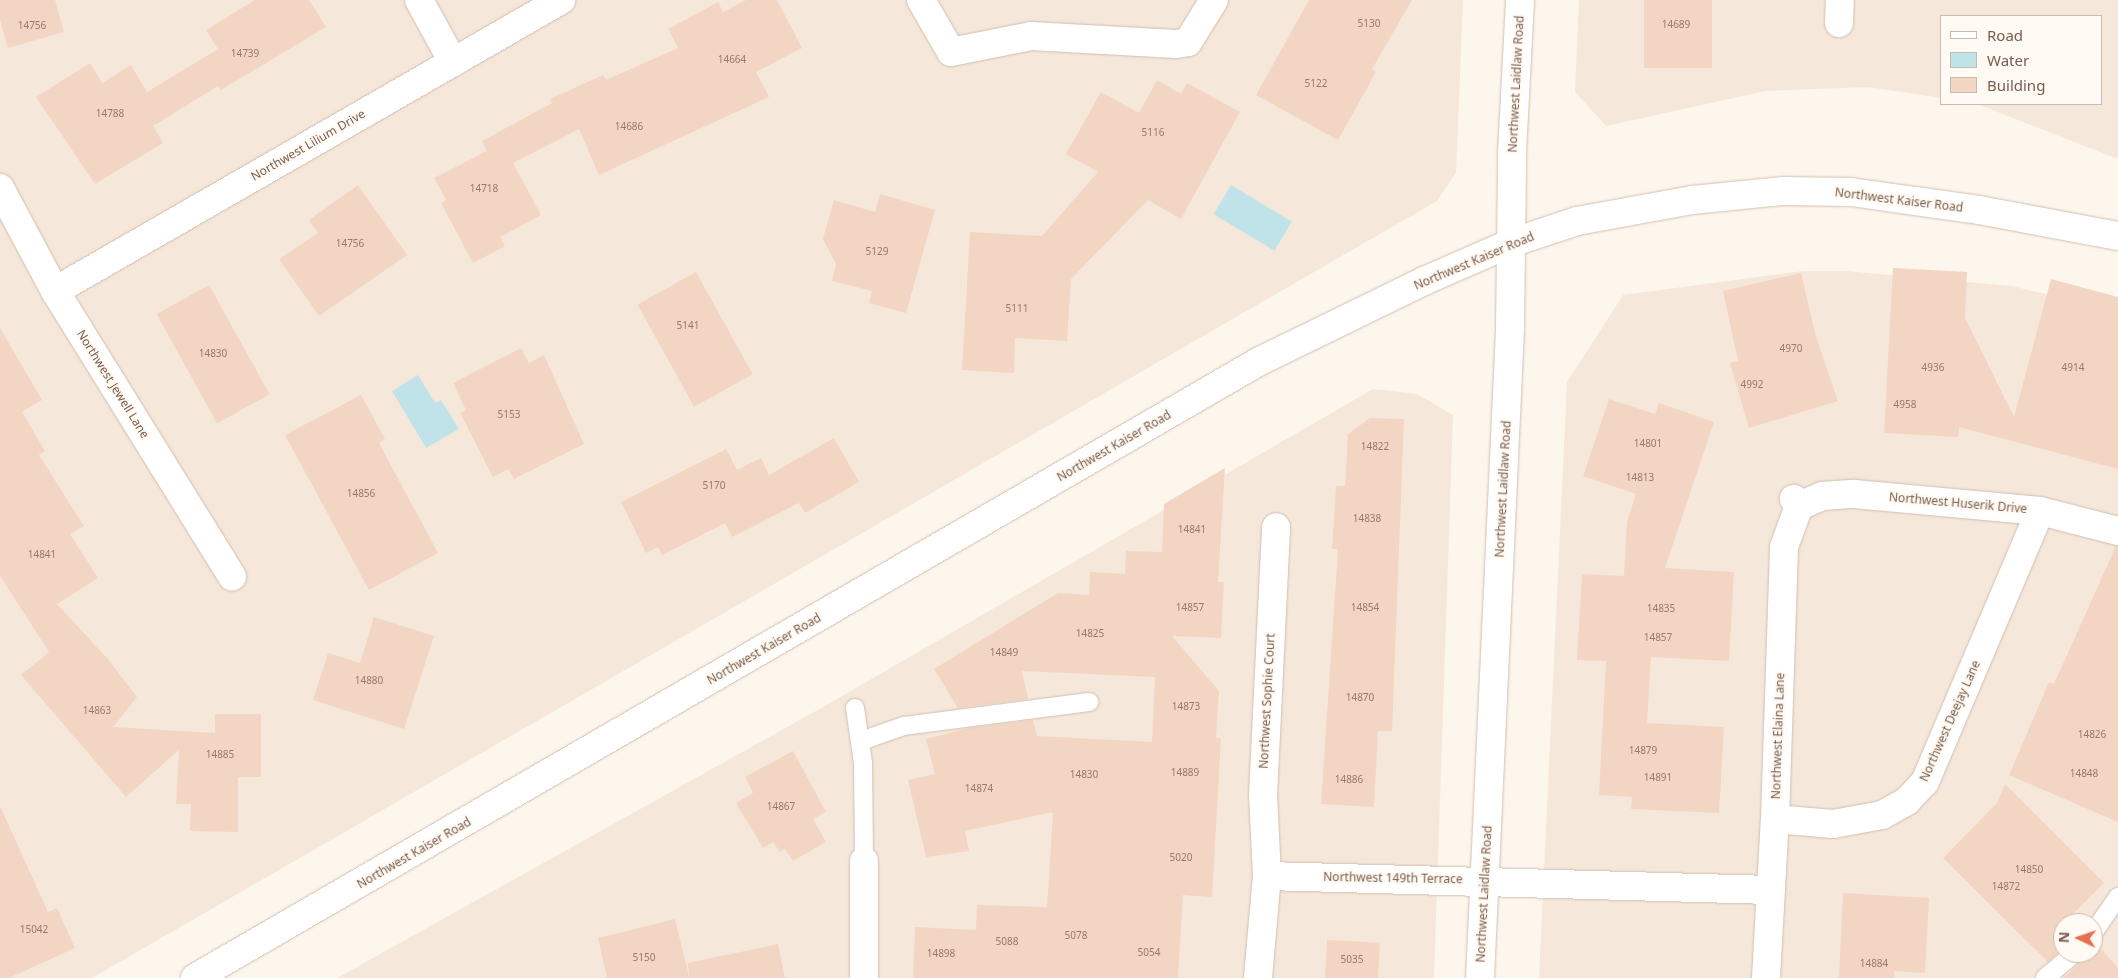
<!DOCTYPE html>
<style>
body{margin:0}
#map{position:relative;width:2118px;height:978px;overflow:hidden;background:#fdf6ec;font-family:"Noto Sans",sans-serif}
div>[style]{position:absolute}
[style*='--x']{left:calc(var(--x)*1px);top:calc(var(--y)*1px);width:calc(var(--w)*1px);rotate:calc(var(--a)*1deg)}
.residential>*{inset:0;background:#f5e8da}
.water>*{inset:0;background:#bfe3e8;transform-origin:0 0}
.building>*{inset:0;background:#f3d5c3;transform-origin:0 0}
.roads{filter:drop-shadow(0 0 1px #d1beb0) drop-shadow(0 0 1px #d1beb0)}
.lane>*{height:18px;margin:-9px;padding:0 9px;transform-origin:9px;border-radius:9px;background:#fff}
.street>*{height:28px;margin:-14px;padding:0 14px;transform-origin:14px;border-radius:14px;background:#fff}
.secondary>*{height:28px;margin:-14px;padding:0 14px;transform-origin:14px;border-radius:14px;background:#fff}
span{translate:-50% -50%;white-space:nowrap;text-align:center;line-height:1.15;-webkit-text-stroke:4.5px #fffaf3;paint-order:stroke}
.number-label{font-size:10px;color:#987a6a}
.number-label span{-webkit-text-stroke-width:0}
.street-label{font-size:12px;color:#7a5c4d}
.legend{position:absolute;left:1940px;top:15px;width:162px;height:90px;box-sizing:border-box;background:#fffaf3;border:1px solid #cabbb1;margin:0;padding:6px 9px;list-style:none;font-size:15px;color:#7a5c4d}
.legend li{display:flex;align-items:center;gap:10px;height:25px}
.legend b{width:25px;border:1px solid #cabbb1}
.north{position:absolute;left:2053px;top:913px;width:50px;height:50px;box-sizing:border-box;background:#fffaf3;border:1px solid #cabbb1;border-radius:50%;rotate:273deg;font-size:14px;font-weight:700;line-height:20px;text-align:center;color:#7a5c4d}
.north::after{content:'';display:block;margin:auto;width:18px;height:22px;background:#e76f51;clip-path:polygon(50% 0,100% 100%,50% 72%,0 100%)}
</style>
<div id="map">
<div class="residential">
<i style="clip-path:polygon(0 0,1463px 0,1456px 173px,1437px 201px,92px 978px,0 978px)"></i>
<i style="clip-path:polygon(1579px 0,2118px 0,2118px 159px,1977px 104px,2102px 104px,2102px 16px,1942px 16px,1942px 98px,1868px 87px,1766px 91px,1606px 126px,1575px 92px)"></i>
<i style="clip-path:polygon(evenodd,1803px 271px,1846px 271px,2012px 286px,2118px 311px,2118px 978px,1539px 978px,1567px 382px,1623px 295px,1803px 271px,2063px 923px,2093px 923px,2093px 953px,2063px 953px,2063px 923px)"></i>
<i style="clip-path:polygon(1373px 389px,1417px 394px,1453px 415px,1434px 978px,337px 978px,823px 707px)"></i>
</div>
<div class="water">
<i style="left:1231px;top:185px;width:71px;height:34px;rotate:31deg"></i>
<i style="clip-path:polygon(418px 375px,435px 403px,441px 400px,459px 429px,426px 448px,392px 391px)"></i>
</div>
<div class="building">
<i style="clip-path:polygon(0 0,55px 0,64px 32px,8px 48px,0 20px)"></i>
<i style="clip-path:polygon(255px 0,309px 0,326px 27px,221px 90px,218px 86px,153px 126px,163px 143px,95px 184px,36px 97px,90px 63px,102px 83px,131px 65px,147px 92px,218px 49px,206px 30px)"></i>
<i style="clip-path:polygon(746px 0,777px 0,802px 48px,756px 72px,769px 97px,599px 175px,579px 129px,513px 163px,541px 215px,500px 237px,505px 246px,473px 263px,441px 203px,446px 200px,434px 178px,487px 151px,482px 141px,552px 103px,550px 99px,603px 75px,606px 80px,678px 48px,668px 29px,718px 2px,723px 12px)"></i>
<i style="clip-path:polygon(1309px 0,1412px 0,1372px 69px,1376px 72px,1338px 140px,1256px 95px)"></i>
<i style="left:1644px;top:0;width:68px;height:68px"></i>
<i style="clip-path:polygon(1157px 80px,1181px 94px,1187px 83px,1240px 112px,1181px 219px,1148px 200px,1071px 279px,1067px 341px,1015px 338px,1014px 373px,962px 370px,970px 232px,1042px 236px,1098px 172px,1066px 154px,1101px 92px,1139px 113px)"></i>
<i style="clip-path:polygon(358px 185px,407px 255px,319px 316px,279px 259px,318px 233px,309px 220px)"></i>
<i style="clip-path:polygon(880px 194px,935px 210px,906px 313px,869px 303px,872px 291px,832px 281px,836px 264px,823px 239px,834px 200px,875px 212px)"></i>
<i style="clip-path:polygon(1893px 268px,1967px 272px,1965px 318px,2014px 417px,2051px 279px,2118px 297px,2118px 469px,1959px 427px,1958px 437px,1884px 433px)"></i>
<i style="left:696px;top:272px;width:117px;height:67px;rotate:61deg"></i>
<i style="clip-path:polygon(1801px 273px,1816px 337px,1838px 401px,1749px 428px,1730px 363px,1738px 361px,1723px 291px)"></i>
<i style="left:209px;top:285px;width:125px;height:60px;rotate:61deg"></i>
<i style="clip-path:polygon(0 328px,42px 400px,22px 412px,45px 451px,39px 455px,84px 526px,70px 534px,98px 578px,57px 604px,107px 658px,137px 697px,113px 727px,215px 733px,215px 714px,261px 714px,261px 777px,238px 777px,238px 832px,190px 831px,191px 804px,176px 804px,179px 750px,126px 797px,21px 675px,49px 652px,0 576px)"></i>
<i style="clip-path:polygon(521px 348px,529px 363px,544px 355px,584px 444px,514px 479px,508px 469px,493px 477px,460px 413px,466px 410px,453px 383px)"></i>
<i style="clip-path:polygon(361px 395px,385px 439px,379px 443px,438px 553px,369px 590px,285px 435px)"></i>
<i style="clip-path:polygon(1609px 399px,1655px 414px,1659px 403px,1714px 422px,1665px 568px,1734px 572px,1729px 661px,1651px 657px,1647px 723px,1724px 727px,1719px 813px,1631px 809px,1632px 797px,1599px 795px,1606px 661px,1577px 660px,1582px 574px,1624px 576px,1627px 522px,1636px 494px,1583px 476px)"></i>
<i style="clip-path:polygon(1370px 418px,1404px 419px,1392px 731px,1378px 731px,1374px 807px,1321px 804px,1338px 549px,1332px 549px,1336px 486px,1345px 486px,1348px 434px)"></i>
<i style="clip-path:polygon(834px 438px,859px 482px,805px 513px,799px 503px,732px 537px,725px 523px,662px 555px,658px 547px,646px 553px,621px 502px,726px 449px,737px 470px,761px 458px,769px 475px)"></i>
<i style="clip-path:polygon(1225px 468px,1218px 582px,1224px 582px,1221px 638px,1172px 636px,1219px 691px,1216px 738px,1221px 738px,1212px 897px,1183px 895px,1178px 978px,913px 978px,915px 927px,976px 930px,977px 905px,1047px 907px,1050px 860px,1053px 812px,965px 831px,969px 851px,926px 857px,908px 780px,935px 774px,926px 739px,969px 728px,1033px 720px,1037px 736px,1152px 742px,1155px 677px,1022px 671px,1028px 699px,958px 708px,934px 669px,1058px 593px,1089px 595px,1090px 572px,1125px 574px,1126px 551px,1162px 552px,1164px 504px)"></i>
<i style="clip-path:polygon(2116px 546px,2118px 546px,2118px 822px,2009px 775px,2049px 682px,2054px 684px)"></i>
<i style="clip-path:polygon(374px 617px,434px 636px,404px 729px,313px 700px,328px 653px,360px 663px)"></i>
<i style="clip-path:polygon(793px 751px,826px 812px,813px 819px,826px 842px,793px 861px,785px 849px,780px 852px,773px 842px,763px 848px,736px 803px,753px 793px,745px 777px)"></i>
<i style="clip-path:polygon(2005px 784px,2104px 883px,2072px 915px,2079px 923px,2063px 923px,2063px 949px,2048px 962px,1943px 858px,1997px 803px)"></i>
<i style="clip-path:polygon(0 806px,48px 912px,57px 908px,75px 948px,9px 978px,0 978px)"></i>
<i style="clip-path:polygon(1843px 893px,1929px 898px,1925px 973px,1894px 971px,1894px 978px,1839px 978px)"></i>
<i style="clip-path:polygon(675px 919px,689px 976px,688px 963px,778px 944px,785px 978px,607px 978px,598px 938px)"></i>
<i style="left:1327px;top:940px;width:53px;height:38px;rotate:3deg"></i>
<i style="clip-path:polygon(2093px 943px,2096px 943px,2118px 968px,2118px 978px,2064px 978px,2082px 961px,2085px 953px,2093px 953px)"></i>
</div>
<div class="roads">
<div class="lane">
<i style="--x:855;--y:708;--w:56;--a:81.7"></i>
<i style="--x:863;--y:763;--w:98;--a:89.4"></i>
<i style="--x:861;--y:741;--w:46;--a:-19.2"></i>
<i style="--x:904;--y:726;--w:187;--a:-7.4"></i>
<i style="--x:2093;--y:933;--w:44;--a:-55.2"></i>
<i style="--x:2045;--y:978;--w:39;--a:-40"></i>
</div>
<div class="street">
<i style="--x:419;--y:0;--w:71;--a:61.3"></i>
<i style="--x:921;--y:0;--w:60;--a:60"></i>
<i style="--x:951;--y:52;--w:82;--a:-11.3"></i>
<i style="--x:1031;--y:36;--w:145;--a:3.2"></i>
<i style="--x:1176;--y:44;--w:12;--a:-9"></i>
<i style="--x:1188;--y:42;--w:49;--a:-58.2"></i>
<i style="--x:1839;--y:23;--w:23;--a:-88"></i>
<i style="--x:0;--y:188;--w:117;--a:61.9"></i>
<i style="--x:55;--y:291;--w:336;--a:58.2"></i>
<i style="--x:55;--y:291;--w:584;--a:-29.9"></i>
<i style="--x:1799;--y:506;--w:25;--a:-23"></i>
<i style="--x:1822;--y:496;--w:32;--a:-4"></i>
<i style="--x:1854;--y:494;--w:187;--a:5.2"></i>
<i style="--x:2040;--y:511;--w:81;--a:14.4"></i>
<i style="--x:1775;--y:819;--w:58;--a:4.9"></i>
<i style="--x:1833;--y:824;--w:50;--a:-10.4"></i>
<i style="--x:1882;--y:815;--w:29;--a:-29"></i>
<i style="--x:1907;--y:801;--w:26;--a:-47"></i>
<i style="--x:1925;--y:782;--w:294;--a:-67"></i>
<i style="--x:864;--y:861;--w:117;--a:90"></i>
<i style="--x:1267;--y:876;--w:81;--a:-92.8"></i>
<i style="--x:1263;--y:795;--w:268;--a:-87.2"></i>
<i style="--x:1258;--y:978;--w:102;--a:-85"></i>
<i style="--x:1267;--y:876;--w:504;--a:1.59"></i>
<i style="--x:1766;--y:978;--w:159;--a:-86.8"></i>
<i style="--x:1775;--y:819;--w:272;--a:-88.1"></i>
<i style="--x:1784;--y:547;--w:44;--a:-69.9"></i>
<i style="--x:1799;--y:506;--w:9;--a:-126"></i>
</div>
<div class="secondary">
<i style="--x:195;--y:978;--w:1229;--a:-30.09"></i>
<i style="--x:1258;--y:362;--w:185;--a:-26"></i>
<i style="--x:1424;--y:281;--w:95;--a:-23.6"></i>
<i style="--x:1511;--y:243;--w:70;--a:-18.4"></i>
<i style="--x:1577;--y:221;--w:117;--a:-10.3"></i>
<i style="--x:1692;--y:200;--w:90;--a:-5.7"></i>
<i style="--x:1782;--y:191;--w:69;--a:0.8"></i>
<i style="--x:1851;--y:192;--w:129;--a:8"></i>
<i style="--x:1979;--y:210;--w:141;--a:10.6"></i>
<i style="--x:1480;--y:978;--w:650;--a:-87.35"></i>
<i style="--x:1510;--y:329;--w:176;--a:-89.3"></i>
<i style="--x:1512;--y:153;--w:153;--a:-87"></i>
</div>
</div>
<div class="number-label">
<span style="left:1369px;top:24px">5130</span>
<span style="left:1676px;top:25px">14689</span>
<span style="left:32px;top:26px">14756</span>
<span style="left:245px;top:54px">14739</span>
<span style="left:732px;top:60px">14664</span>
<span style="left:1316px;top:84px">5122</span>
<span style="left:110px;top:114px">14788</span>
<span style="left:629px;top:127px">14686</span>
<span style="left:1153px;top:133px">5116</span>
<span style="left:484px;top:189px">14718</span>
<span style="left:350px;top:244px">14756</span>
<span style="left:877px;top:252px">5129</span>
<span style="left:1017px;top:309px">5111</span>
<span style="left:688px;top:326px">5141</span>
<span style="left:1791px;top:349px">4970</span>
<span style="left:213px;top:354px">14830</span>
<span style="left:1933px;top:368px">4936</span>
<span style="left:2073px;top:368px">4914</span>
<span style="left:1752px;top:385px">4992</span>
<span style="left:1905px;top:405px">4958</span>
<span style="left:509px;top:415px">5153</span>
<span style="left:1648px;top:444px">14801</span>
<span style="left:1375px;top:447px">14822</span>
<span style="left:1640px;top:478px">14813</span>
<span style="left:714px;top:486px">5170</span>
<span style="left:361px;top:494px">14856</span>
<span style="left:1367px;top:519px">14838</span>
<span style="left:1192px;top:530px">14841</span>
<span style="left:42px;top:555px">14841</span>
<span style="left:1190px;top:608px">14857</span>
<span style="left:1365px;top:608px">14854</span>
<span style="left:1661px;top:609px">14835</span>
<span style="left:1090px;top:634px">14825</span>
<span style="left:1658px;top:638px">14857</span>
<span style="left:1004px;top:653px">14849</span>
<span style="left:369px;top:681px">14880</span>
<span style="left:1360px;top:698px">14870</span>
<span style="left:1186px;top:707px">14873</span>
<span style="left:97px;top:711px">14863</span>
<span style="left:2092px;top:735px">14826</span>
<span style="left:1643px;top:751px">14879</span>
<span style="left:220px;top:755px">14885</span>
<span style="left:1185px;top:773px">14889</span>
<span style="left:2084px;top:774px">14848</span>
<span style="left:1084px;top:775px">14830</span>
<span style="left:1658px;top:778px">14891</span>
<span style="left:1349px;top:780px">14886</span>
<span style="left:979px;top:789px">14874</span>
<span style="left:781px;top:807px">14867</span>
<span style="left:1181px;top:858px">5020</span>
<span style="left:2029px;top:870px">14850</span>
<span style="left:2006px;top:887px">14872</span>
<span style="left:34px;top:930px">15042</span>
<span style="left:1076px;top:936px">5078</span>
<span style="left:1007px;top:942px">5088</span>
<span style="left:1149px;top:953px">5054</span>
<span style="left:941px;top:954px">14898</span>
<span style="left:644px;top:958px">5150</span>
<span style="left:1352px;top:960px">5035</span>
<span style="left:1874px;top:964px">14884</span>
</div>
<div class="street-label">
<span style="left:1516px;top:84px;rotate:-87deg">Northwest Laidlaw Road</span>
<span style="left:308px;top:145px;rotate:-30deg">Northwest Lilium Drive</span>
<span style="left:1899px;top:200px;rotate:7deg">Northwest Kaiser Road</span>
<span style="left:1474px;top:261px;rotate:-23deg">Northwest Kaiser Road</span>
<span style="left:113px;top:384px;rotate:58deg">Northwest Jewell Lane</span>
<span style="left:1114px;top:446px;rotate:-30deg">Northwest Kaiser Road</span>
<span style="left:1503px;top:489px;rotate:-87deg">Northwest Laidlaw Road</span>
<span style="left:1958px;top:503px;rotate:5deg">Northwest Huserik Drive</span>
<span style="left:764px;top:649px;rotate:-30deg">Northwest Kaiser Road</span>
<span style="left:1267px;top:701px;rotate:-87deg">Northwest Sophie Court</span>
<span style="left:1950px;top:721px;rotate:-66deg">Northwest Deejay Lane</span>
<span style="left:1778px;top:736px;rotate:-88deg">Northwest Elaina Lane</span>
<span style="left:414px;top:853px;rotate:-30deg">Northwest Kaiser Road</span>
<span style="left:1393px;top:878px;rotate:1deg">Northwest 149th Terrace</span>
<span style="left:1484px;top:894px;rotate:-87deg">Northwest Laidlaw Road</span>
</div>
<ul class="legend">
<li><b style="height:6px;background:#fff"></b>Road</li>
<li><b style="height:14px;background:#bfe3e8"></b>Water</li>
<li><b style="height:14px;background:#f3d5c3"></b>Building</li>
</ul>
<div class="north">N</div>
</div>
